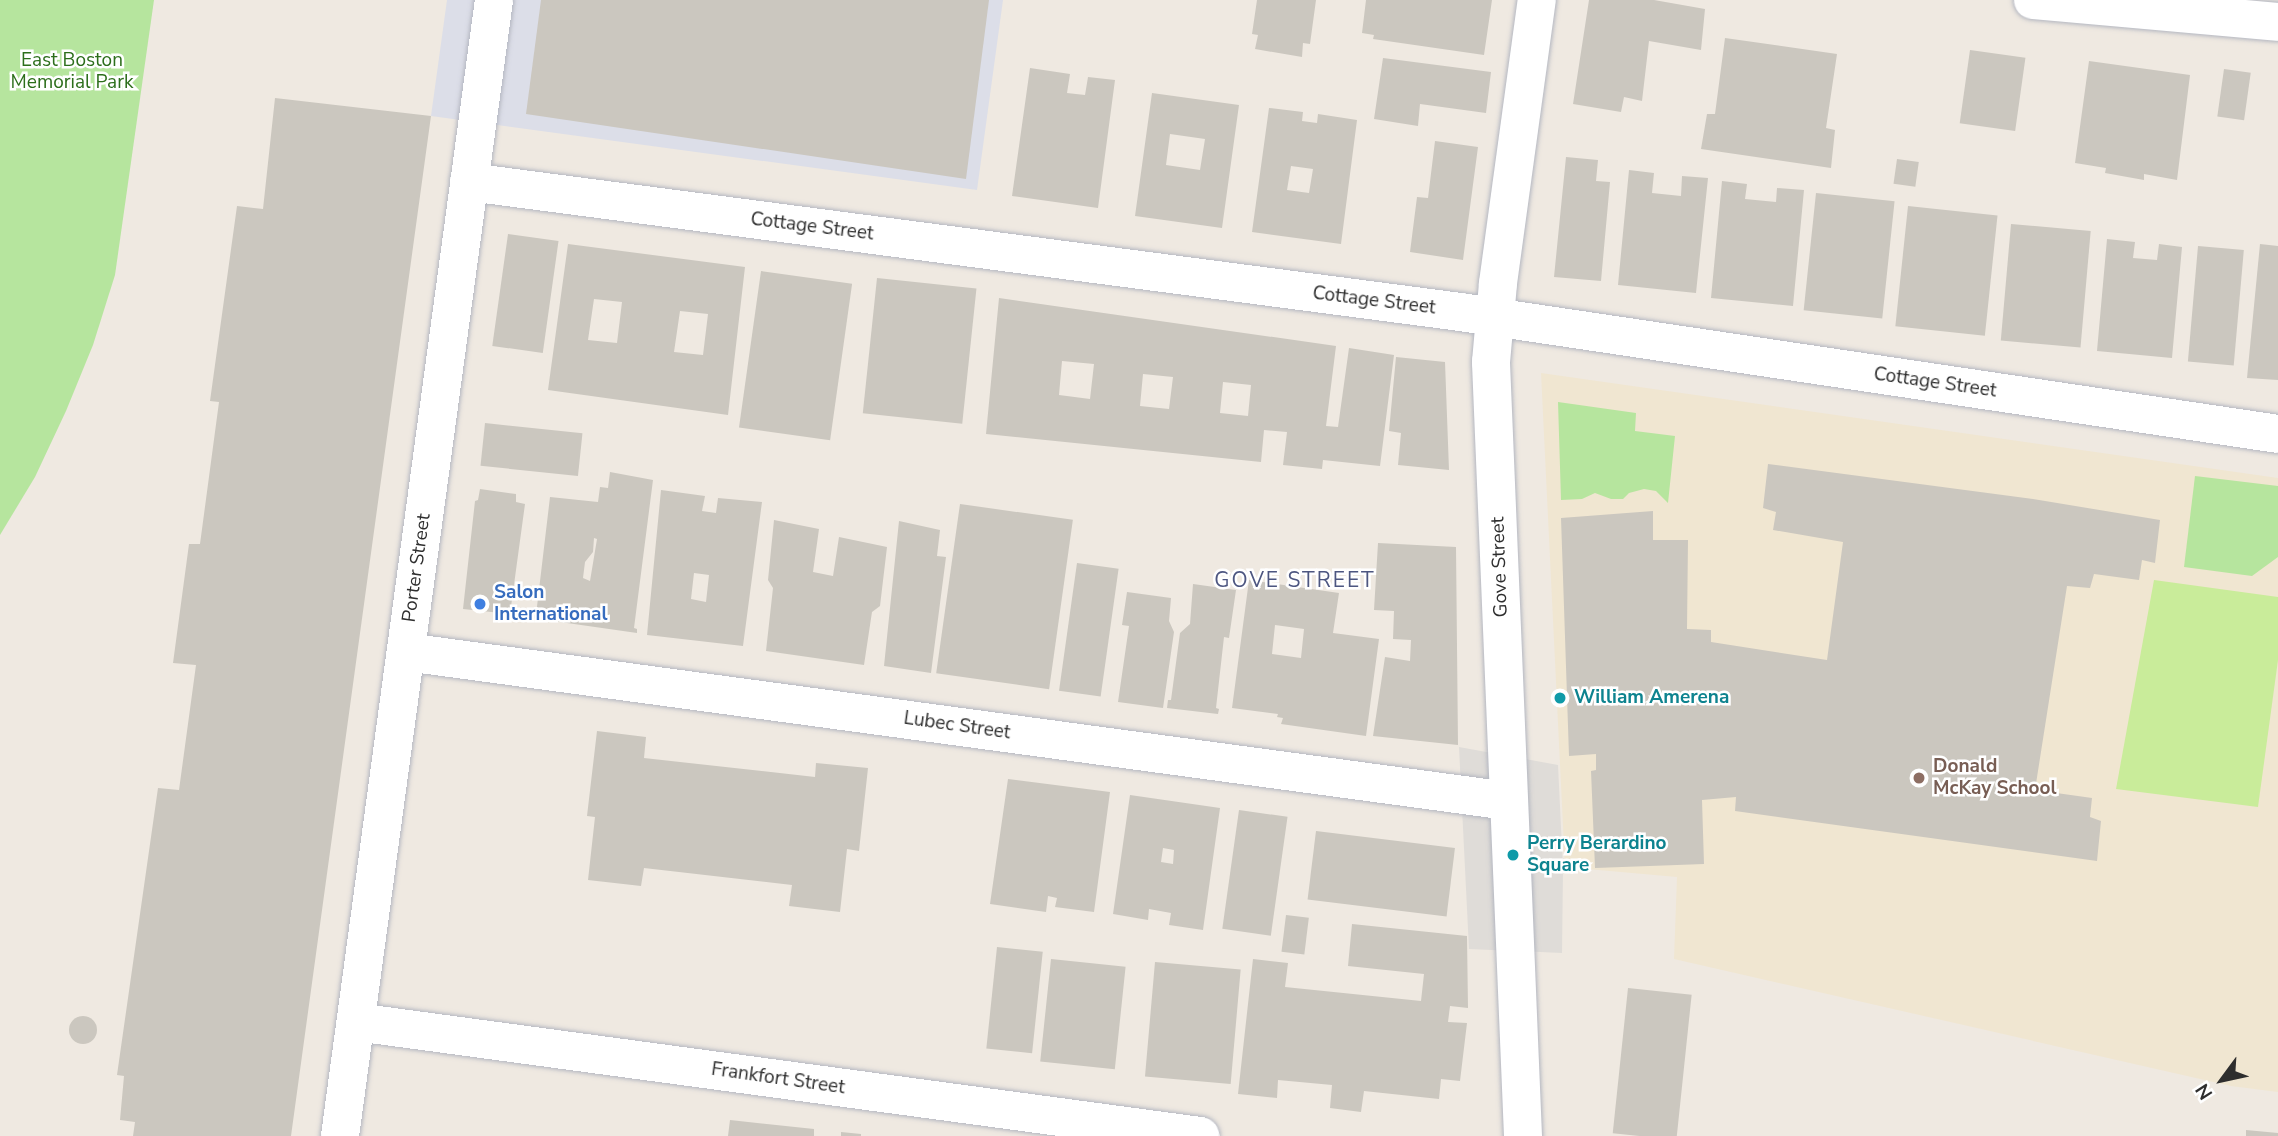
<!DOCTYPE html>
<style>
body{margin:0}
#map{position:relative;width:2278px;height:1136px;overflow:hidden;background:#efe9e1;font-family:"Nunito Sans",sans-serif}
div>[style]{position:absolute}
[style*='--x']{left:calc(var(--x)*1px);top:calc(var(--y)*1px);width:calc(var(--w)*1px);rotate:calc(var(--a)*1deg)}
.education>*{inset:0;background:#f0e6d1}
.airport>*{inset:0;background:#dcdee8}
.green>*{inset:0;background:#b6e59e}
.pitch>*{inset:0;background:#c9ec9a}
.plaza>*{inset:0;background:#dfdcd8}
.building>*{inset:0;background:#cbc7bf;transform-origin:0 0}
.round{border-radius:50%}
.roads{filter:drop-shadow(0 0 2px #b4b7c1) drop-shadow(0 0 2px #b4b7c1)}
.minor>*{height:38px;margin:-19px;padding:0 19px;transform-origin:19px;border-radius:19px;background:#fff}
.tertiary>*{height:38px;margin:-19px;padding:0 19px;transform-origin:19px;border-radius:19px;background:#fff}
.secondary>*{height:38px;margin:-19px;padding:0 19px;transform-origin:19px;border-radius:19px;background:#fff}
.dots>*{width:19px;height:19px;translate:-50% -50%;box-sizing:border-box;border:4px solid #fff;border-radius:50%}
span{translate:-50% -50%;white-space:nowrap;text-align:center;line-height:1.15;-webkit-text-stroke:5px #fff;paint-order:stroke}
.park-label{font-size:19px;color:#2c6e1b}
.street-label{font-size:19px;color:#2e2e2e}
.shop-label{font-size:19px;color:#366cbe;font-weight:700}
.left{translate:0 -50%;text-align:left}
.culture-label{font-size:19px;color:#0d838f;font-weight:700}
.education-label{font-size:19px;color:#785e54;font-weight:700}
.neighbourhood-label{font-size:21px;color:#4d5680;letter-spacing:2px}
.north{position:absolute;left:2187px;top:1045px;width:70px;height:70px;-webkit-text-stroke:5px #fff;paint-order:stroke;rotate:237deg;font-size:19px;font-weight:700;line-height:28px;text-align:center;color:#2e2e2e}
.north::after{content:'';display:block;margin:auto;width:24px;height:32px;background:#2e2e2e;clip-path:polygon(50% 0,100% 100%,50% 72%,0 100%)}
</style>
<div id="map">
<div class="education">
<i style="clip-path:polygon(1541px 373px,2278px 478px,2278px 1092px,2231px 1086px,1674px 959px,1677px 877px,1565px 867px)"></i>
</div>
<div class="airport">
<i style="clip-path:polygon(447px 0,1003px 0,977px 190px,431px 116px)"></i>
</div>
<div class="green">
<i style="clip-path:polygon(0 0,154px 0,115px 275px,93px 345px,66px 411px,35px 477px,0 535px)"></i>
<i style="clip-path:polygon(1558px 402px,1636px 413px,1635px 431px,1675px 436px,1668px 503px,1656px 491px,1644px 489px,1629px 493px,1623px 499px,1611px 499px,1595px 493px,1582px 499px,1561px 500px)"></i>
<i style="clip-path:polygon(2195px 476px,2278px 486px,2278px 557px,2252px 576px,2184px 567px)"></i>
</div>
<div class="pitch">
<i style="clip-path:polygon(2154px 580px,2278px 597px,2278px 660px,2258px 807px,2116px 789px)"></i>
</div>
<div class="plaza">
<i style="clip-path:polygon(1459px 747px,1558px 765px,1563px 869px,1562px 953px,1469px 949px)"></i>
</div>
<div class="building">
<i style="clip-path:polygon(541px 0,989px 0,966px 179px,526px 114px)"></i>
<i style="clip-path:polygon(1257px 0,1316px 0,1310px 44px,1303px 43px,1302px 57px,1255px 49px,1258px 35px,1252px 34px)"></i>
<i style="clip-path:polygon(1366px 0,1492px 0,1484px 55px,1373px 39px,1374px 35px,1362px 33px)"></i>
<i style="clip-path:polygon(1589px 0,1654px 0,1705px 9px,1701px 50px,1649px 41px,1642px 101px,1624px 97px,1621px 112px,1573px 104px)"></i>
<i style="clip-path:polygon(1725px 38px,1837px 54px,1826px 128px,1835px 130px,1831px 168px,1701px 149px,1707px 114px,1715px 114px)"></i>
<i style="left:1970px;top:50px;width:56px;height:74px;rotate:8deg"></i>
<i style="clip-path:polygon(1383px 58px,1491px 72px,1486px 113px,1420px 104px,1418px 126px,1374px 119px)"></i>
<i style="clip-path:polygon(2089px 61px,2190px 75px,2177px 180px,2144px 174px,2144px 180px,2105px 173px,2106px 168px,2075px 163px)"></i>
<i style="clip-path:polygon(1030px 68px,1070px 74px,1067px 93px,1085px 95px,1088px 77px,1115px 80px,1098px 208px,1012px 196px)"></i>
<i style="left:2224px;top:69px;width:27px;height:48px;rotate:8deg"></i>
<i style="clip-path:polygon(evenodd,1152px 93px,1239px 105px,1222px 228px,1135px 216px,1152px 93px,1170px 134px,1205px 139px,1200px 170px,1166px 165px,1170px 134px)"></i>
<i style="clip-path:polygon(275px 98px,431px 116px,291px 1136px,133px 1136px,135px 1122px,120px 1120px,124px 1076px,117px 1075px,158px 788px,179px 790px,196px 665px,173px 663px,189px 544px,200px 544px,219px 402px,210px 401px,237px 206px,263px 209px)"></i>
<i style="clip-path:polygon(evenodd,1269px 108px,1303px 112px,1302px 121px,1317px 123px,1318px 114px,1357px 120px,1341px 244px,1252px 232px,1269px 108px,1291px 166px,1313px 169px,1309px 193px,1287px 190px,1291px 166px)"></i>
<i style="clip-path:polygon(1435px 141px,1478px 147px,1463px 260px,1410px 252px,1417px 197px,1428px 198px)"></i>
<i style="clip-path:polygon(1566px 157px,1598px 160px,1596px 181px,1610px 182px,1601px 281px,1554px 277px)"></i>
<i style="left:1897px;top:159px;width:22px;height:25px;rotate:8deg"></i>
<i style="clip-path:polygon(1629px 170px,1654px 173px,1652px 193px,1681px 196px,1682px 176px,1708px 178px,1696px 293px,1618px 285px)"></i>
<i style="clip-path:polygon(1722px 181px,1747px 184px,1745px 199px,1776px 202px,1777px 188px,1804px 190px,1793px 306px,1711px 298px)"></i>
<i style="left:1816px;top:193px;width:79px;height:118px;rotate:6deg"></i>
<i style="left:1908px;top:206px;width:90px;height:121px;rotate:6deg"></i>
<i style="left:2011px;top:224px;width:80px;height:117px;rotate:5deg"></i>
<i style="left:508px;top:234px;width:51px;height:113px;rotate:8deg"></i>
<i style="clip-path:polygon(2107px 239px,2135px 242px,2133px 258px,2157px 260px,2159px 244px,2182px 247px,2172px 358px,2097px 351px)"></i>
<i style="clip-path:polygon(evenodd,568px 244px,745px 267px,728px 415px,548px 390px,568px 244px,594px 299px,622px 302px,617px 343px,588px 340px,594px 299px,568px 244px,680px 311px,708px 314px,703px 355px,674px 352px,680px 311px)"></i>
<i style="clip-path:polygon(2260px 244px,2278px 246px,2278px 380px,2247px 378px)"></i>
<i style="left:2198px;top:246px;width:46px;height:116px;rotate:5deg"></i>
<i style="left:761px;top:271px;width:92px;height:158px;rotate:8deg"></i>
<i style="left:877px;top:278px;width:100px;height:136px;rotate:6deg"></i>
<i style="clip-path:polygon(evenodd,999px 298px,1336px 346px,1326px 426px,1338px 427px,1349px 348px,1394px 355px,1380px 466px,1323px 460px,1322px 469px,1283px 465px,1287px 432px,1264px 430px,1261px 462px,986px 434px,999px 298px,1062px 361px,1094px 364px,1090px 399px,1059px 395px,1062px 361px,999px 298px,1143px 374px,1173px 377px,1169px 409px,1140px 406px,1143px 374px,999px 298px,1223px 382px,1251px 385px,1248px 416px,1220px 413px,1223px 382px)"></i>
<i style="clip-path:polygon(1396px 357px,1445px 362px,1449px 470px,1398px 465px,1401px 433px,1389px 431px)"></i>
<i style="left:485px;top:423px;width:98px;height:43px;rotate:6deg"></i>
<i style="clip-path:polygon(1768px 464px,2033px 499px,2160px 520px,2155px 563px,2142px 560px,2139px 580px,2094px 574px,2090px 588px,2067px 586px,2035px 790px,2092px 798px,2090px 817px,2101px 821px,2097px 861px,1735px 811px,1736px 797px,1702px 800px,1704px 864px,1595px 868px,1591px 771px,1596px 770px,1596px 754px,1569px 756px,1561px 518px,1653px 511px,1653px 540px,1688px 540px,1687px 629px,1711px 630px,1711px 642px,1827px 660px,1843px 542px,1773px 530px,1776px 512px,1763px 508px)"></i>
<i style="clip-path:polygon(evenodd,610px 472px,653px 480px,634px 628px,637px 629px,637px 633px,532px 618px,533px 614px,536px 615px,550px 497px,598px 502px,600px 487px,608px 488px,610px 472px,594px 538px,597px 539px,590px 581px,583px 578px,585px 562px,593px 552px,594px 538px)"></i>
<i style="clip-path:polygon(480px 489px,516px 494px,516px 502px,525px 504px,510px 614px,463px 609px,475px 501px,478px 500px)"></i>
<i style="clip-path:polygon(evenodd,661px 490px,705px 496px,702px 511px,716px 513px,718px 498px,762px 502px,743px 646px,647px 635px,661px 490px,694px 573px,709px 575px,706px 602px,691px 599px,694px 573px)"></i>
<i style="left:960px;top:504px;width:114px;height:171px;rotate:8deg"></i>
<i style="clip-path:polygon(774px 520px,819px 529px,813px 572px,833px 576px,839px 537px,887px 547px,880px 606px,872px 612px,864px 665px,766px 651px,773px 588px,768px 580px)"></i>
<i style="clip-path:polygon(899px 521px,940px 530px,937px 556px,946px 557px,931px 673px,884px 666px)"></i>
<i style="clip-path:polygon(1378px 543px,1456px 547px,1458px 745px,1373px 736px,1385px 657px,1410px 661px,1411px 640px,1393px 639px,1394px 611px,1374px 610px)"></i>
<i style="left:1077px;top:563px;width:42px;height:129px;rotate:8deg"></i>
<i style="clip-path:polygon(evenodd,1249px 580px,1339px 593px,1333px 633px,1379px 639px,1366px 736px,1281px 724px,1283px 718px,1277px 717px,1278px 714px,1232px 708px,1249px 580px,1275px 625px,1304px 629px,1301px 658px,1272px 654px,1275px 625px)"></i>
<i style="clip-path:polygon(1193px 584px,1236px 590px,1229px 638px,1224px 637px,1216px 708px,1219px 709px,1218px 714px,1167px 708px,1168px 700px,1171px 700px,1180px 633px,1190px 624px)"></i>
<i style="clip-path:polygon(1127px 592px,1171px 598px,1169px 621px,1174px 632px,1163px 708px,1118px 702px,1129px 626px,1122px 625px)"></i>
<i style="clip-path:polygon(597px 731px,646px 737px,644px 758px,815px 777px,816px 763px,868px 768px,859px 851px,847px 849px,840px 912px,789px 906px,792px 885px,644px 868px,641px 886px,588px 880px,595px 817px,587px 816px)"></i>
<i style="clip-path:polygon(1008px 779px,1110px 792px,1094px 912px,1055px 907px,1057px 898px,1048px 896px,1046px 912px,990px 904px)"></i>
<i style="clip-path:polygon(evenodd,1130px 795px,1220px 808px,1203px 930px,1169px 925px,1171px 913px,1149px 909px,1148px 920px,1113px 914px,1130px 795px,1163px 848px,1174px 850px,1173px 864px,1161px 862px,1163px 848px)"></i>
<i style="left:1239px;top:810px;width:49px;height:120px;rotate:8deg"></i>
<i style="left:1316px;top:831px;width:140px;height:69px;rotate:7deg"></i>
<i style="left:1286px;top:915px;width:23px;height:37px;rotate:7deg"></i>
<i style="clip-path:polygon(1352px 924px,1467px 936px,1468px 1008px,1450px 1006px,1448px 1022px,1467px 1023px,1460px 1081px,1441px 1079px,1439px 1099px,1364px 1091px,1361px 1112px,1330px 1108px,1332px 1085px,1278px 1080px,1277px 1098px,1238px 1094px,1253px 959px,1288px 963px,1285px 987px,1421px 1001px,1424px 974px,1348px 966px)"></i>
<i style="left:997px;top:947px;width:46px;height:102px;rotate:6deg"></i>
<i style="left:1051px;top:959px;width:75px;height:103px;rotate:6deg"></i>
<i style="left:1155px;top:962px;width:86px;height:115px;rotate:5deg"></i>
<i style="left:1628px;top:988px;width:64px;height:146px;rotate:6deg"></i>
<i class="round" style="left:69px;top:1016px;width:28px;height:28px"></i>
<i style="clip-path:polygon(730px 1120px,814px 1129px,814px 1136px,728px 1136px)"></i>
<i style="clip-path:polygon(2246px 1130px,2278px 1133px,2278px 1136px,2246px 1136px)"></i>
<i style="clip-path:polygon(841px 1132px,861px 1134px,861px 1136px,841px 1136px)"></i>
</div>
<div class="roads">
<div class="minor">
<i style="--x:2033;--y:0;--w:246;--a:5.1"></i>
<i style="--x:406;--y:652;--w:1112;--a:7.7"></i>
<i style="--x:356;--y:1022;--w:852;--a:7.69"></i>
<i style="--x:1523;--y:1136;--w:775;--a:-92.37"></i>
<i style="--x:1491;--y:362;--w:79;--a:-84.9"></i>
<i style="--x:1498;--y:283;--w:286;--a:-82.2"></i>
</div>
<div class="tertiary">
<i style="--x:469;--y:182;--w:999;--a:7.47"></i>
<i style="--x:1460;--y:312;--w:827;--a:8.48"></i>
</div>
<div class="secondary">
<i style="--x:340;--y:1136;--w:1146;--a:-82.28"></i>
</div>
</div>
<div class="dots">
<i style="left:480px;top:604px;background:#3f7fe0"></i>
<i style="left:1560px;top:698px;background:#0f9aa8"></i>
<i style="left:1919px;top:778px;background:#8d6e63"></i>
<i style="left:1513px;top:855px;background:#0f9aa8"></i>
</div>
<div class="park-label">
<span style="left:72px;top:72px">East Boston<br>Memorial Park</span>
</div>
<div class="street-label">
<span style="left:812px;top:227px;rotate:7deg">Cottage Street</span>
<span style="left:1374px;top:301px;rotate:7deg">Cottage Street</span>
<span style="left:1935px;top:383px;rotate:8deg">Cottage Street</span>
<span style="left:1500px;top:567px;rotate:-92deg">Gove Street</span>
<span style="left:417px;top:568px;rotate:-82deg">Porter Street</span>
<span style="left:957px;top:726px;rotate:8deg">Lubec Street</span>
<span style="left:778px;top:1079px;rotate:8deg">Frankfort Street</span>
</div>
<div class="shop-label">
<span class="left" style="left:494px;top:604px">Salon<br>International</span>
</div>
<div class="culture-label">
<span class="left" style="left:1574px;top:698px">William Amerena</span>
<span class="left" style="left:1527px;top:855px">Perry Berardino<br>Square</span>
</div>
<div class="education-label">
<span class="left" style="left:1933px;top:778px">Donald<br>McKay School</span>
</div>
<div class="neighbourhood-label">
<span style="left:1295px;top:580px">GOVE STREET</span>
</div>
<div class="north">N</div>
</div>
